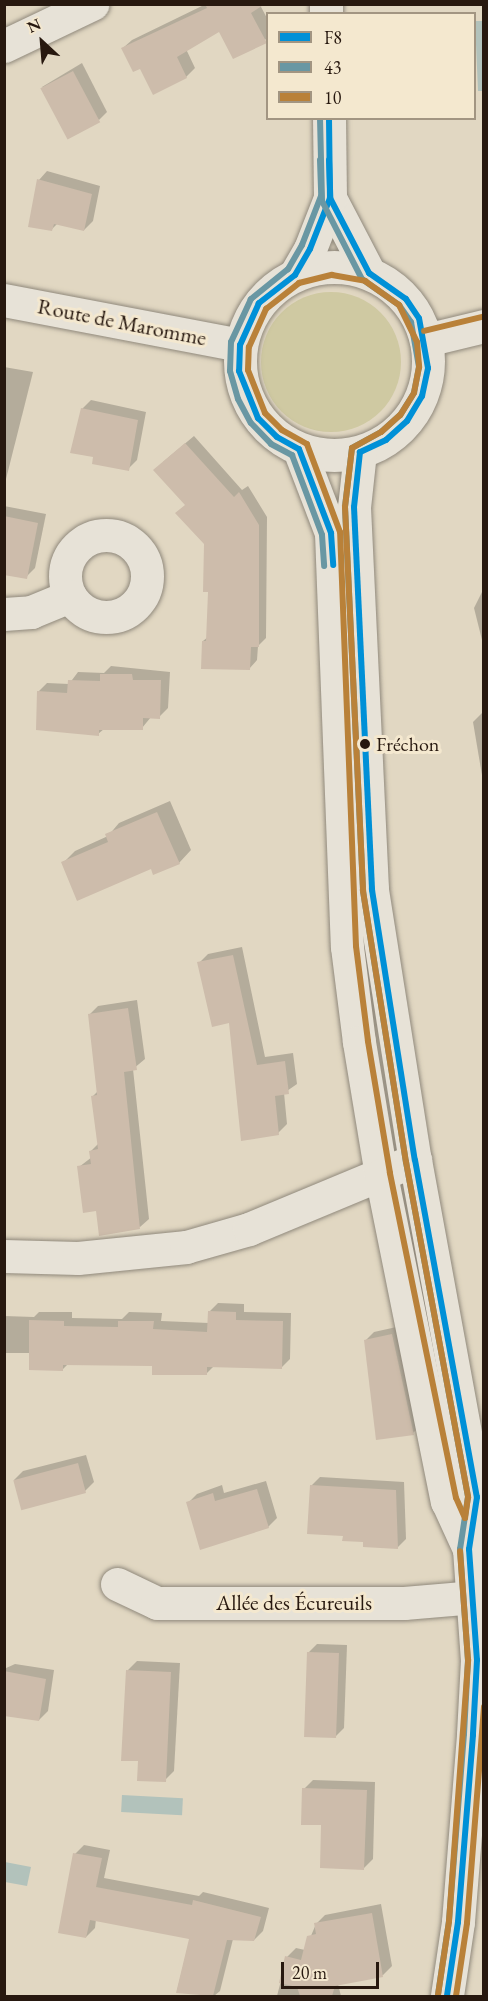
<!DOCTYPE html>
<meta charset="utf-8">
<style>
body{margin:0}
#map{position:relative;width:488px;height:2001px;overflow:hidden;background:#e1d7c2;font-family:"EB Garamond",serif}
div>[style]{position:absolute}
[style*='--x']{left:calc(var(--x)*1px);top:calc(var(--y)*1px);width:calc(var(--w)*1px);rotate:calc(var(--a)*1deg)}
.green>*{inset:0;background:#cfc9a2}
.round{border-radius:50%}
.water>*{inset:0;background:#b2c2bb;transform-origin:0 0}
.shadow>*{inset:0;background:#0003}
.building>*{inset:0;background:#cdbcab;transform-origin:0 0}
.roads{filter:drop-shadow(0 0 2px #90897c) drop-shadow(0 0 2px #90897c)}
.street>*{height:33px;margin:-16.5px;padding:0 16.5px;transform-origin:16.5px;border-radius:16.5px;background:#e7e2d7}
.street>.ring{margin:-16.5px;padding:0;box-sizing:content-box;background:none;border:33px solid #e7e2d7;border-radius:50%}
.secondary>*{height:33px;margin:-16.5px;padding:0 16.5px;transform-origin:16.5px;border-radius:16.5px;background:#e7e2d7}
.secondary>.ring{margin:-16.5px;padding:0;box-sizing:content-box;background:none;border:33px solid #e7e2d7;border-radius:50%}
.bus-1>*{height:6px;margin:-3px;padding:0 3px;transform-origin:3px;border-radius:3px;background:#0090d7}
.bus-2>*{height:6px;margin:-3px;padding:0 3px;transform-origin:3px;border-radius:3px;background:#6997a3}
.bus-3>*{height:6px;margin:-3px;padding:0 3px;transform-origin:3px;border-radius:3px;background:#b98139}
.dots>*{width:16px;height:16px;translate:-50% -50%;box-sizing:border-box;border:3px solid #f4e8cf;border-radius:50%}
span{translate:-50% -50%;white-space:nowrap;text-align:center;line-height:1.15;-webkit-text-stroke:6px #f4e8cf;paint-order:stroke}
.bus-label{font-size:20px;color:#27180f}
.left{translate:0 -50%;text-align:left}
.street-label{font-size:22px;color:#27180f}
.frame{position:absolute;inset:0;border:6px solid #27180f;pointer-events:none}
.legend{position:absolute;left:266px;top:12px;width:210px;height:108px;box-sizing:border-box;background:#f4e8cf;border:2px solid #a29582;margin:0;padding:8px 10px;list-style:none;font-size:18px;color:#27180f}
.legend li{display:flex;align-items:center;gap:12px;height:30px}
.legend b{width:30px;border:2px solid #a29582}
.north{position:absolute;left:12px;top:12px;width:60px;height:60px;-webkit-text-stroke:4px #f4e8cf;paint-order:stroke;rotate:334deg;font-size:16px;font-weight:700;line-height:24px;text-align:center;color:#27180f}
.north::after{content:'';display:block;margin:auto;width:21px;height:27px;background:#27180f;clip-path:polygon(50% 0,100% 100%,50% 72%,0 100%)}
.scale{position:absolute;left:281px;top:1962px;width:98px;height:27px;box-sizing:border-box;border:3px solid #27180f;border-top:0;padding-left:8px;font-size:18px;line-height:21px;white-space:nowrap;color:#27180f;-webkit-text-stroke:4px #f4e8cf;paint-order:stroke}
</style>
<div id="map">
<div class="green">
<i class="round" style="left:261px;top:292px;width:140px;height:140px"></i>
</div>
<div class="water">
<i style="clip-path:polygon(475px 21px,483px 21px,483px 91px,478px 91px)"></i>
<i style="left:122px;top:1795px;width:61px;height:17px;rotate:3deg"></i>
<i style="clip-path:polygon(5px 1862px,31px 1867px,27px 1886px,5px 1882px)"></i>
</div>
<div class="shadow">
<i style="clip-path:polygon(206px 4px,260px 5px,268px 20px,268px 40px,219px 30px,186px 49px,195px 68px,186px 77px,154px 93px,141px 67px,123px 48px,132px 40px)"></i>
<i style="clip-path:polygon(82px 63px,107px 112px,99px 120px,42px 87px)"></i>
<i style="clip-path:polygon(47px 171px,100px 186px,93px 221px,84px 230px,58px 223px,51px 230px,39px 180px)"></i>
<i style="clip-path:polygon(4px 367px,33px 372px,4px 487px)"></i>
<i style="clip-path:polygon(91px 400px,146px 412px,137px 460px,128px 469px,95px 456px,82px 409px)"></i>
<i style="clip-path:polygon(194px 436px,242px 490px,248px 486px,267px 517px,266px 638px,258px 646px,257px 660px,249px 669px,203px 641px,208px 637px,210px 590px,206px 544px,163px 462px)"></i>
<i style="clip-path:polygon(4px 506px,46px 514px,35px 568px,26px 577px,4px 574px)"></i>
<i style="clip-path:polygon(484px 588px,484px 644px,483px 644px,474px 608px)"></i>
<i style="clip-path:polygon(111px 666px,170px 672px,168px 708px,159px 717px,151px 717px,142px 728px,104px 729px,98px 734px,38px 692px,47px 683px,69px 684px,78px 672px,104px 673px)"></i>
<i style="clip-path:polygon(482px 713px,484px 713px,484px 787px,473px 722px)"></i>
<i style="clip-path:polygon(170px 801px,191px 850px,179px 863px,154px 873px,152px 867px,63px 863px,75px 851px,108px 836px,119px 823px)"></i>
<i style="clip-path:polygon(242px 947px,265px 1057px,293px 1053px,297px 1084px,284px 1093px,287px 1124px,278px 1133px,230px 1022px,199px 963px,208px 954px)"></i>
<i style="clip-path:polygon(137px 1000px,145px 1059px,133px 1069px,149px 1219px,140px 1227px,97px 1210px,79px 1167px,92px 1157px,91px 1151px,99px 1143px,92px 1097px,98px 1091px,89px 1015px,98px 1006px)"></i>
<i style="clip-path:polygon(218px 1303px,244px 1304px,244px 1312px,291px 1313px,290px 1359px,282px 1367px,214px 1366px,206px 1374px,154px 1365px,69px 1363px,63px 1369px,30px 1353px,4px 1353px,4px 1316px,34px 1317px,39px 1312px,72px 1312px,72px 1318px,122px 1319px,129px 1312px,162px 1313px,161px 1321px,209px 1323px,209px 1312px)"></i>
<i style="clip-path:polygon(401px 1326px,422px 1424px,413px 1433px,365px 1341px,374px 1332px)"></i>
<i style="clip-path:polygon(86px 1455px,94px 1482px,85px 1491px,14px 1480px,23px 1471px)"></i>
<i style="clip-path:polygon(320px 1477px,404px 1482px,406px 1539px,397px 1548px,344px 1535px,311px 1486px)"></i>
<i style="clip-path:polygon(266px 1481px,277px 1518px,268px 1527px,188px 1503px,197px 1494px,222px 1485px,224px 1493px)"></i>
<i style="clip-path:polygon(317px 1644px,347px 1645px,344px 1728px,335px 1737px,308px 1653px)"></i>
<i style="clip-path:polygon(137px 1661px,180px 1663px,174px 1771px,165px 1780px,139px 1760px,128px 1670px)"></i>
<i style="clip-path:polygon(15px 1664px,54px 1670px,48px 1711px,39px 1720px,4px 1715px,4px 1669px)"></i>
<i style="clip-path:polygon(313px 1780px,375px 1782px,373px 1859px,364px 1868px,323px 1824px,304px 1789px)"></i>
<i style="clip-path:polygon(84px 1845px,110px 1850px,104px 1878px,199px 1896px,203px 1892px,269px 1908px,263px 1931px,254px 1940px,233px 1939px,220px 1991px,214px 1996px,177px 1991px,190px 1938px,96px 1919px,95px 1928px,86px 1937px,75px 1854px)"></i>
<i style="clip-path:polygon(381px 1904px,392px 1966px,383px 1975px,338px 1984px,341px 1996px,277px 1996px,287px 1957px,296px 1948px,305px 1950px,316px 1924px,325px 1915px)"></i>
</div>
<div class="building">
<i style="clip-path:polygon(205px 4px,265px 4px,251px 13px,267px 43px,233px 59px,219px 32px,177px 57px,187px 78px,153px 95px,140px 69px,133px 72px,121px 48px,207px 8px)"></i>
<i style="left:73px;top:71px;width:58px;height:37px;rotate:62deg"></i>
<i style="clip-path:polygon(37px 179px,92px 194px,84px 231px,54px 224px,52px 231px,28px 227px)"></i>
<i style="clip-path:polygon(81px 408px,138px 420px,129px 471px,92px 464px,93px 457px,70px 453px)"></i>
<i style="clip-path:polygon(185px 443px,234px 497px,239px 492px,259px 525px,259px 647px,251px 647px,250px 670px,201px 669px,202px 641px,206px 641px,208px 592px,203px 592px,204px 544px,175px 513px,185px 505px,153px 470px)"></i>
<i style="clip-path:polygon(4px 516px,38px 523px,27px 579px,4px 575px)"></i>
<i style="clip-path:polygon(100px 674px,132px 674px,133px 680px,161px 680px,160px 719px,143px 718px,143px 730px,99px 730px,99px 736px,36px 730px,37px 691px,67px 693px,68px 680px,100px 681px)"></i>
<i style="clip-path:polygon(157px 812px,180px 864px,153px 875px,151px 869px,77px 901px,61px 862px,108px 842px,105px 834px)"></i>
<i style="clip-path:polygon(233px 955px,257px 1065px,285px 1061px,289px 1094px,275px 1096px,279px 1135px,241px 1141px,229px 1023px,212px 1027px,197px 962px)"></i>
<i style="clip-path:polygon(128px 1008px,137px 1070px,124px 1072px,140px 1229px,99px 1236px,96px 1211px,83px 1213px,77px 1166px,91px 1164px,89px 1151px,98px 1149px,91px 1096px,97px 1095px,88px 1014px)"></i>
<i style="clip-path:polygon(208px 1311px,236px 1312px,236px 1320px,283px 1321px,282px 1369px,207px 1367px,207px 1375px,152px 1375px,152px 1366px,63px 1365px,63px 1371px,29px 1370px,29px 1320px,64px 1321px,64px 1326px,118px 1327px,118px 1321px,154px 1321px,153px 1329px,207px 1332px)"></i>
<i style="clip-path:polygon(392px 1334px,414px 1435px,376px 1440px,364px 1340px)"></i>
<i style="left:78px;top:1463px;width:31px;height:67px;rotate:75deg"></i>
<i style="clip-path:polygon(310px 1485px,396px 1490px,398px 1549px,363px 1547px,363px 1542px,342px 1541px,343px 1536px,307px 1534px)"></i>
<i style="clip-path:polygon(257px 1489px,269px 1528px,200px 1550px,186px 1502px,213px 1493px,215px 1501px)"></i>
<i style="left:307px;top:1652px;width:32px;height:85px;rotate:2deg"></i>
<i style="clip-path:polygon(126px 1670px,171px 1672px,166px 1782px,137px 1781px,138px 1761px,121px 1761px)"></i>
<i style="clip-path:polygon(4px 1671px,46px 1679px,39px 1721px,4px 1716px)"></i>
<i style="clip-path:polygon(302px 1788px,367px 1790px,364px 1870px,320px 1868px,321px 1825px,301px 1825px)"></i>
<i style="clip-path:polygon(73px 1853px,102px 1858px,96px 1887px,192px 1905px,193px 1900px,261px 1917px,254px 1941px,227px 1940px,213px 1996px,176px 1993px,189px 1939px,90px 1920px,86px 1938px,58px 1933px)"></i>
<i style="clip-path:polygon(372px 1913px,383px 1977px,335px 1986px,332px 1996px,300px 1996px,297px 1987px,279px 1983px,285px 1956px,301px 1960px,307px 1936px,316px 1934px,314px 1923px)"></i>
</div>
<div class="roads">
<div class="street">
<i style="--x:4;--y:46;--w:98;--a:-25.5"></i>
<i class="ring" style="left:65px;top:535px;width:49px;height:49px"></i>
<i style="--x:4;--y:614;--w:27;--a:-4"></i>
<i style="--x:31;--y:612;--w:42;--a:-22.3"></i>
<i style="--x:4;--y:1256;--w:74;--a:1.5"></i>
<i style="--x:78;--y:1258;--w:109;--a:-5.8"></i>
<i style="--x:186;--y:1247;--w:66;--a:-15.9"></i>
<i style="--x:249;--y:1229;--w:180;--a:-22.6"></i>
<i style="--x:117;--y:1584;--w:44;--a:25.4"></i>
<i style="--x:157;--y:1603;--w:247;--a:0"></i>
<i style="--x:404;--y:1603;--w:71;--a:-4.8"></i>
</div>
<div class="secondary">
<i style="--x:326;--y:4;--w:10;--a:90"></i>
<i style="--x:330;--y:198;--w:85;--a:62.5"></i>
<i class="ring" style="left:240px;top:267px;width:155px;height:155px"></i>
<i style="--x:295;--y:275;--w:30;--a:-60"></i>
<i style="--x:310;--y:249;--w:55;--a:-68.6"></i>
<i style="--x:330;--y:198;--w:80;--a:-90.7"></i>
<i style="--x:4;--y:300;--w:240;--a:10.8"></i>
<i style="--x:426;--y:340;--w:60;--a:-13.6"></i>
<i style="--x:299;--y:449;--w:90;--a:69.1"></i>
<i style="--x:331;--y:533;--w:414;--a:87.8"></i>
<i style="--x:347;--y:947;--w:96;--a:82.8"></i>
<i style="--x:359;--y:1042;--w:135;--a:80.6"></i>
<i style="--x:381;--y:1175;--w:333;--a:78.6"></i>
<i style="--x:447;--y:1501;--w:53;--a:65.4"></i>
<i style="--x:360;--y:452;--w:55;--a:96.2"></i>
<i style="--x:354;--y:507;--w:383;--a:87.3"></i>
<i style="--x:372;--y:890;--w:273;--a:81"></i>
<i style="--x:415;--y:1160;--w:343;--a:79.6"></i>
<i style="--x:477;--y:1497;--w:53;--a:98.7"></i>
<i style="--x:469;--y:1549;--w:111;--a:85.9"></i>
<i style="--x:477;--y:1660;--w:75;--a:93.1"></i>
<i style="--x:473;--y:1735;--w:188;--a:94.6"></i>
<i style="--x:458;--y:1922;--w:75;--a:98.5"></i>
</div>
</div>
<div class="bus-1">
<i style="--x:329;--y:118;--w:80;--a:89.3"></i>
<i style="--x:330;--y:198;--w:85;--a:62.5"></i>
<i style="--x:369;--y:273;--w:45;--a:35.1"></i>
<i style="--x:406;--y:299;--w:23;--a:56"></i>
<i style="--x:419;--y:318;--w:51;--a:79.8"></i>
<i style="--x:428;--y:368;--w:29;--a:102"></i>
<i style="--x:422;--y:396;--w:29;--a:121"></i>
<i style="--x:407;--y:421;--w:28;--a:138"></i>
<i style="--x:386;--y:440;--w:29;--a:155"></i>
<i style="--x:360;--y:452;--w:55;--a:96.2"></i>
<i style="--x:354;--y:507;--w:383;--a:87.3"></i>
<i style="--x:372;--y:890;--w:273;--a:81"></i>
<i style="--x:415;--y:1160;--w:343;--a:79.6"></i>
<i style="--x:477;--y:1497;--w:53;--a:98.7"></i>
<i style="--x:469;--y:1549;--w:111;--a:85.9"></i>
<i style="--x:477;--y:1660;--w:75;--a:93.1"></i>
<i style="--x:473;--y:1735;--w:188;--a:94.6"></i>
<i style="--x:458;--y:1922;--w:75;--a:98.5"></i>
<i style="--x:329;--y:160;--w:38;--a:88"></i>
<i style="--x:330;--y:198;--w:55;--a:111.4"></i>
<i style="--x:310;--y:249;--w:30;--a:120"></i>
<i style="--x:295;--y:275;--w:46;--a:142.1"></i>
<i style="--x:259;--y:303;--w:46;--a:114.3"></i>
<i style="--x:240;--y:345;--w:26;--a:92"></i>
<i style="--x:239;--y:371;--w:51;--a:68"></i>
<i style="--x:258;--y:418;--w:27;--a:45"></i>
<i style="--x:277;--y:437;--w:25;--a:29"></i>
<i style="--x:299;--y:449;--w:90;--a:69.1"></i>
<i style="--x:331;--y:533;--w:32;--a:86"></i>
</div>
<div class="bus-2">
<i style="--x:320;--y:118;--w:83;--a:88.6"></i>
<i style="--x:322;--y:201;--w:88;--a:62.9"></i>
<i style="--x:362;--y:279;--w:45;--a:35.1"></i>
<i style="--x:399;--y:305;--w:21;--a:55"></i>
<i style="--x:411;--y:322;--w:46;--a:79.9"></i>
<i style="--x:419;--y:367;--w:26;--a:101"></i>
<i style="--x:414;--y:393;--w:26;--a:122"></i>
<i style="--x:400;--y:415;--w:25;--a:138"></i>
<i style="--x:381;--y:432;--w:33;--a:151"></i>
<i style="--x:352;--y:448;--w:59;--a:96.8"></i>
<i style="--x:345;--y:507;--w:384;--a:87.3"></i>
<i style="--x:363;--y:891;--w:274;--a:81"></i>
<i style="--x:406;--y:1162;--w:341;--a:79.5"></i>
<i style="--x:468;--y:1497;--w:53;--a:98.7"></i>
<i style="--x:460;--y:1549;--w:111;--a:85.9"></i>
<i style="--x:468;--y:1660;--w:74;--a:93.1"></i>
<i style="--x:464;--y:1734;--w:188;--a:94.6"></i>
<i style="--x:449;--y:1921;--w:75;--a:98.5"></i>
<i style="--x:320;--y:160;--w:36;--a:88"></i>
<i style="--x:321;--y:196;--w:53;--a:111.2"></i>
<i style="--x:302;--y:245;--w:28;--a:120"></i>
<i style="--x:288;--y:269;--w:48;--a:141"></i>
<i style="--x:251;--y:299;--w:47;--a:114.9"></i>
<i style="--x:231;--y:342;--w:29;--a:92"></i>
<i style="--x:230;--y:371;--w:29;--a:74"></i>
<i style="--x:238;--y:399;--w:27;--a:62"></i>
<i style="--x:251;--y:423;--w:29;--a:46"></i>
<i style="--x:271;--y:444;--w:24;--a:28"></i>
<i style="--x:292;--y:455;--w:85;--a:69.4"></i>
<i style="--x:322;--y:535;--w:31;--a:86"></i>
</div>
<div class="bus-3">
<i style="--x:332;--y:275;--w:34;--a:10"></i>
<i style="--x:365;--y:281;--w:42;--a:35.2"></i>
<i style="--x:399;--y:305;--w:41;--a:64.1"></i>
<i style="--x:417;--y:342;--w:25;--a:85"></i>
<i style="--x:419;--y:367;--w:26;--a:101"></i>
<i style="--x:414;--y:393;--w:26;--a:122"></i>
<i style="--x:400;--y:415;--w:25;--a:138"></i>
<i style="--x:381;--y:432;--w:33;--a:151"></i>
<i style="--x:352;--y:448;--w:59;--a:96.8"></i>
<i style="--x:345;--y:507;--w:384;--a:87.3"></i>
<i style="--x:363;--y:891;--w:274;--a:81"></i>
<i style="--x:406;--y:1162;--w:341;--a:79.5"></i>
<i style="--x:468;--y:1497;--w:21;--a:98"></i>
<i style="--x:465;--y:1518;--w:22;--a:-114"></i>
<i style="--x:456;--y:1498;--w:332;--a:-101.5"></i>
<i style="--x:390;--y:1173;--w:134;--a:-99.5"></i>
<i style="--x:368;--y:1041;--w:96;--a:-97.2"></i>
<i style="--x:356;--y:946;--w:414;--a:-92.2"></i>
<i style="--x:340;--y:532;--w:94;--a:-110.6"></i>
<i style="--x:307;--y:444;--w:29;--a:-151"></i>
<i style="--x:282;--y:430;--w:24;--a:-135"></i>
<i style="--x:265;--y:413;--w:46;--a:-111.6"></i>
<i style="--x:248;--y:370;--w:23;--a:-88"></i>
<i style="--x:249;--y:347;--w:42;--a:-65.9"></i>
<i style="--x:266;--y:309;--w:42;--a:-38.2"></i>
<i style="--x:299;--y:283;--w:34;--a:-14"></i>
<i style="--x:424;--y:331;--w:60;--a:-13.6"></i>
<i style="--x:438;--y:1995;--w:75;--a:-81.5"></i>
<i style="--x:449;--y:1921;--w:262;--a:-85.8"></i>
<i style="--x:468;--y:1660;--w:109;--a:-94.2"></i>
<i style="--x:456;--y:1996;--w:74;--a:-81.4"></i>
<i style="--x:467;--y:1923;--w:217;--a:-85.5"></i>
</div>
<div class="dots">
<i style="left:365px;top:744px;background:#27180f"></i>
</div>
<div class="bus-label">
<span class="left" style="left:376px;top:744px">Fréchon</span>
</div>
<div class="street-label">
<span style="left:122px;top:322px;rotate:11deg">Route de Maromme</span>
<span style="left:294px;top:1603px">Allée des Écureuils</span>
</div>
<div class="frame"></div>
<ul class="legend">
<li><b style="height:8px;background:#0090d7"></b>F8</li>
<li><b style="height:8px;background:#6997a3"></b>43</li>
<li><b style="height:8px;background:#b98139"></b>10</li>
</ul>
<div class="north">N</div>
<div class="scale">20 m</div>
</div>
